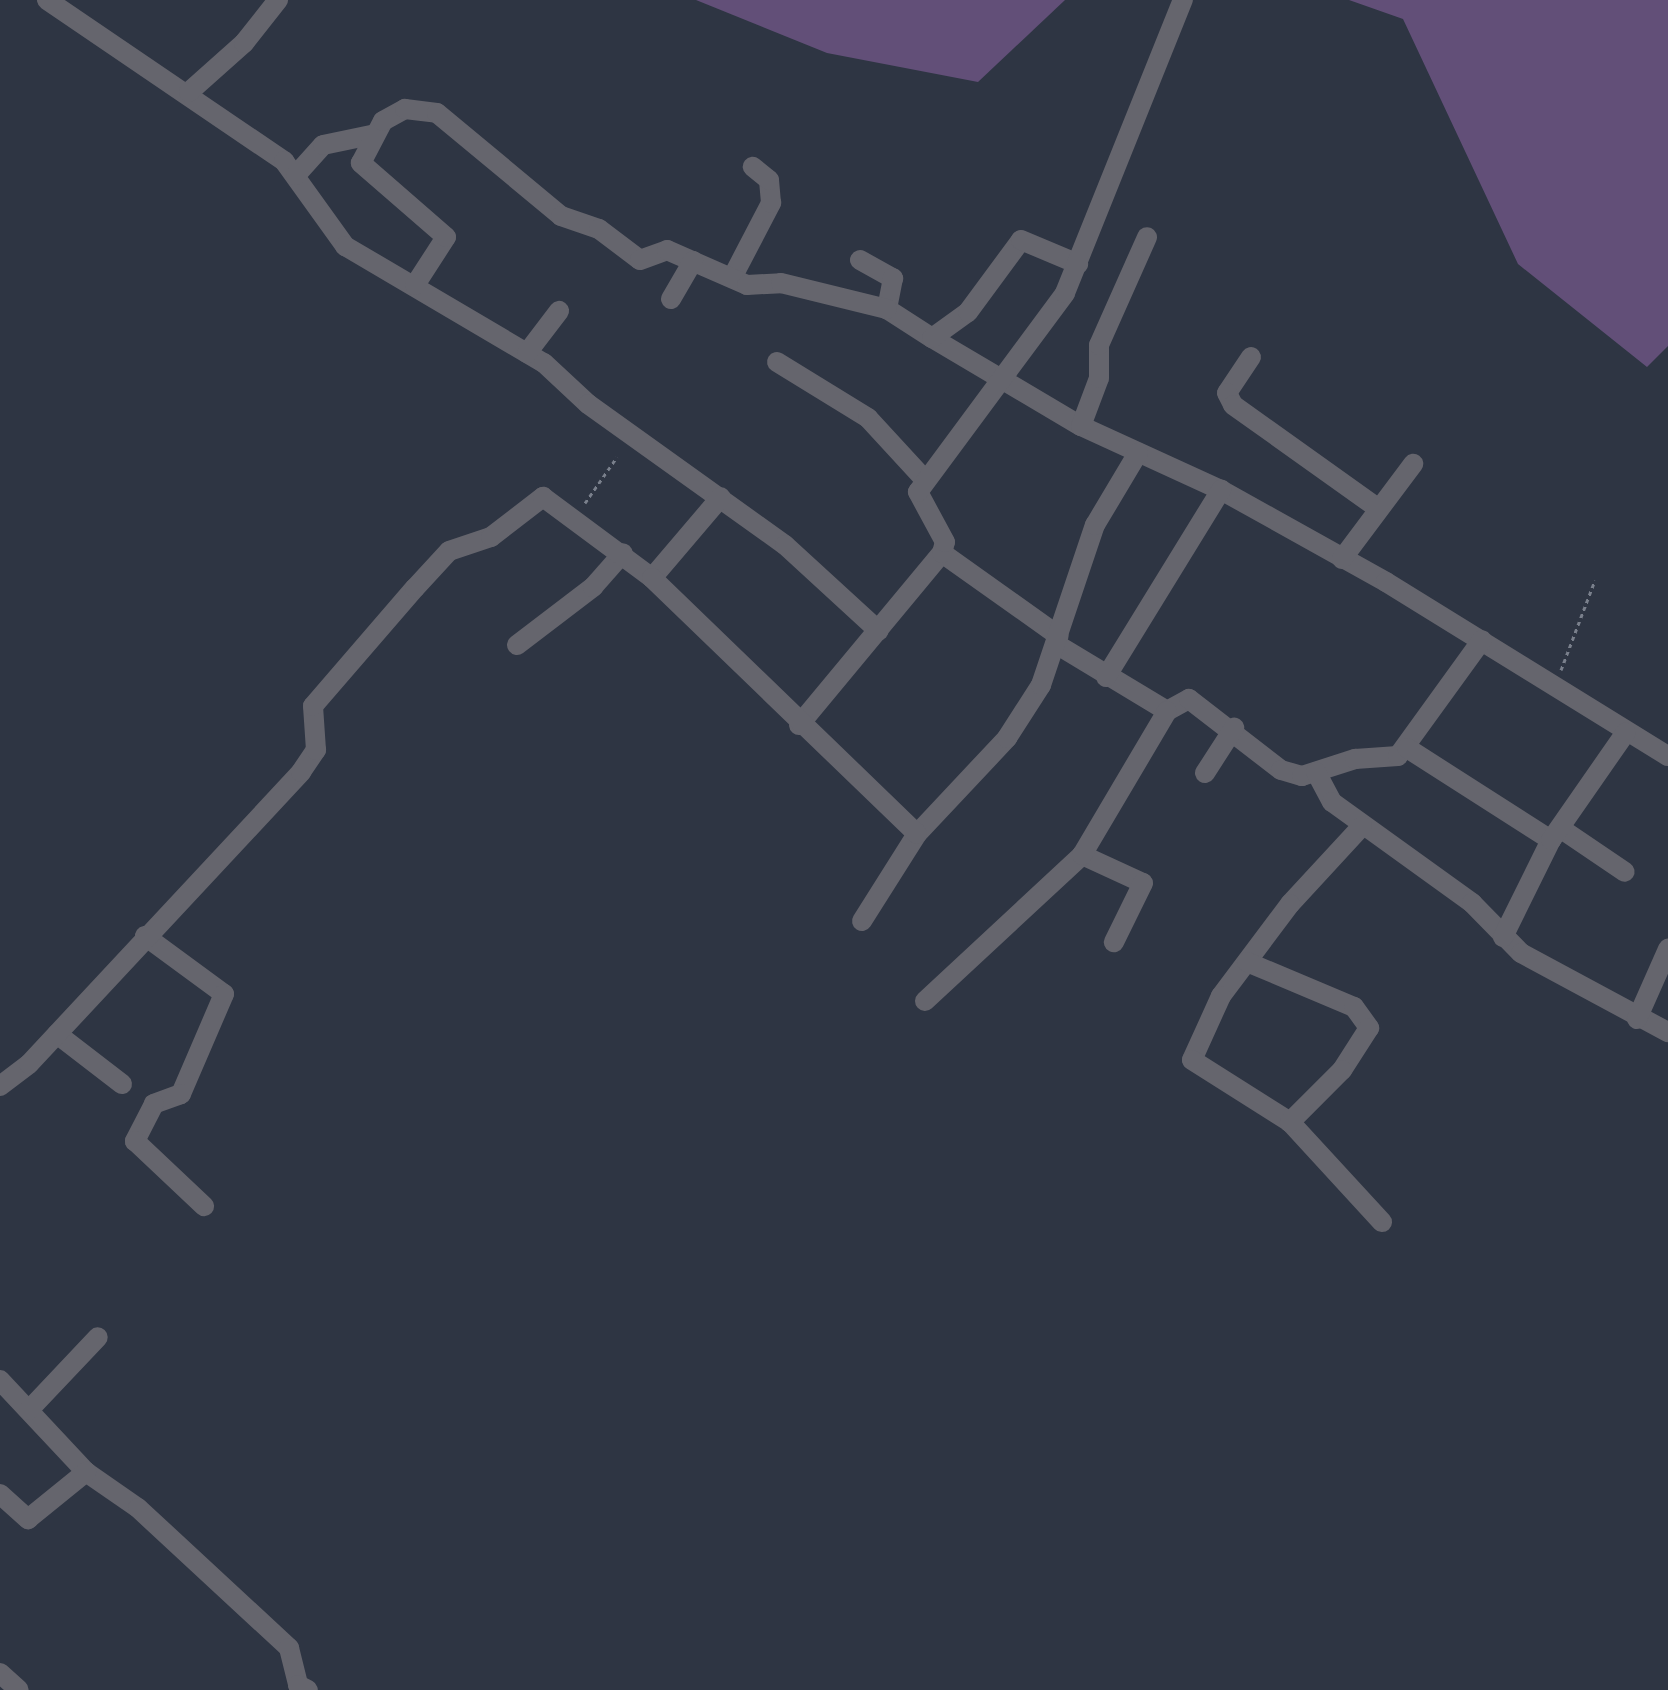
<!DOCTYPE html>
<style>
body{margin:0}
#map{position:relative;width:1668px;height:1690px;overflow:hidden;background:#2e3543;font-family:"PT Serif",serif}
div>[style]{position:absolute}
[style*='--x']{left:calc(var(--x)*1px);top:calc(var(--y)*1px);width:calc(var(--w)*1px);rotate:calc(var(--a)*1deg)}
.green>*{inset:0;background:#624f78}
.path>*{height:3px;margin-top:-1.5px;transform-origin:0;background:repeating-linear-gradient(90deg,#7a808c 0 4px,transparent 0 8px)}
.minor>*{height:20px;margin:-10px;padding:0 10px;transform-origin:10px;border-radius:10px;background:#65656d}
span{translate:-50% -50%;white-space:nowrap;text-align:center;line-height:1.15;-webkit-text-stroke:8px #2e3543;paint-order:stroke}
</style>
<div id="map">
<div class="green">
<i style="clip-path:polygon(696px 0,1065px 0,978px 82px,827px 53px)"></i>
<i style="clip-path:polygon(1349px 0,1668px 0,1668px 346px,1647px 367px,1518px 264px,1403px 19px)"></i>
</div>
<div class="path">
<i style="--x:585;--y:503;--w:56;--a:-55.2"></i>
<i style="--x:1561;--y:670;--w:96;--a:-69.3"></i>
</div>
<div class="minor">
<i style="--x:47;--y:0;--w:287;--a:34.2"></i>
<i style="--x:284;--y:161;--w:105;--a:54.3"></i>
<i style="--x:345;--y:246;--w:231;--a:30.5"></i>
<i style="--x:544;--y:363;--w:60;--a:43"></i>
<i style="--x:588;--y:404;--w:242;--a:35.6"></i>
<i style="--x:785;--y:545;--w:127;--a:42.5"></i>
<i style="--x:189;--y:92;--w:74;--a:-41.7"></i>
<i style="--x:244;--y:43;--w:55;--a:-51.7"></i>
<i style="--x:296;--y:175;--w:40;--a:-48"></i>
<i style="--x:323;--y:145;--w:49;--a:-11.8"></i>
<i style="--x:860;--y:260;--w:38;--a:29"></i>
<i style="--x:893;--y:278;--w:32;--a:101"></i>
<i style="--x:887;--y:309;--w:54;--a:32.8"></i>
<i style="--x:932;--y:338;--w:173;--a:30.6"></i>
<i style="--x:1081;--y:426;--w:154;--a:24.6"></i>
<i style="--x:1221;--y:490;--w:189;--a:29.1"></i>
<i style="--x:1386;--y:582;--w:331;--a:31.7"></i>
<i style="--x:732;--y:278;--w:85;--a:-62.5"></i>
<i style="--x:771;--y:203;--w:23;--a:-95"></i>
<i style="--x:769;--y:180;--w:21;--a:-141"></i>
<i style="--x:415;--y:285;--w:57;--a:-57.1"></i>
<i style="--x:446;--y:237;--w:113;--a:-139"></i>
<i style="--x:361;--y:163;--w:47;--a:-62.4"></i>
<i style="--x:383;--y:121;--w:25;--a:-29"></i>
<i style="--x:405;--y:109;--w:32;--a:7"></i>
<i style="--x:437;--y:113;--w:161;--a:39.7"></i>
<i style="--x:561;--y:216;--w:40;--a:18.9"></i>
<i style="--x:599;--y:229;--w:51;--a:37.1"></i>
<i style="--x:640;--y:260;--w:29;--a:-20"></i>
<i style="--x:667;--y:250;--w:87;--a:23.6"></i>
<i style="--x:747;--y:285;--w:34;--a:-3"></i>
<i style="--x:781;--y:283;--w:109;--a:13.8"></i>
<i style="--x:671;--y:299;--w:44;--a:-59.9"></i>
<i style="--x:932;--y:338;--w:44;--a:-35.8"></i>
<i style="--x:968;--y:312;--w:89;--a:-53.6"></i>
<i style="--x:1021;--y:240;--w:62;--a:22.8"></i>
<i style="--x:527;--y:353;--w:53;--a:-52.7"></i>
<i style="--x:1251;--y:357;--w:43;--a:123.7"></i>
<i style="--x:1227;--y:393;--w:13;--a:63"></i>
<i style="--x:1233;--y:405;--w:179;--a:35.5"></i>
<i style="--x:777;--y:362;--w:107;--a:31.6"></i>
<i style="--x:868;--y:418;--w:84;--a:47.4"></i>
<i style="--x:1081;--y:426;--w:51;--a:-69.4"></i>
<i style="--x:1099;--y:378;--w:33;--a:-90"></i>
<i style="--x:1099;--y:345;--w:118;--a:-66"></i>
<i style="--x:942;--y:553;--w:143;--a:35.4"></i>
<i style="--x:1342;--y:559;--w:119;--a:-53.2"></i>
<i style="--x:652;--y:578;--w:106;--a:-49.6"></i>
<i style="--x:1056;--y:644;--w:130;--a:31.1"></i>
<i style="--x:1167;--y:711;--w:25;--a:-29"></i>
<i style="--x:1189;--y:699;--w:116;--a:37.7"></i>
<i style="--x:1281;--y:770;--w:22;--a:16"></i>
<i style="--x:1302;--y:776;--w:56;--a:-17.8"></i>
<i style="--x:1355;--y:759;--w:43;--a:-4"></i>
<i style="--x:1398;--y:756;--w:143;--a:-54.1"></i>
<i style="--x:517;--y:645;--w:96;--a:-37.3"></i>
<i style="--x:593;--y:587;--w:45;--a:-48.6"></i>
<i style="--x:1106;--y:677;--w:220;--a:-58.4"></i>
<i style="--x:799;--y:725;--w:224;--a:-50.3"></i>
<i style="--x:942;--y:553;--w:11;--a:-75"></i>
<i style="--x:945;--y:542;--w:57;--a:-118.4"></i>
<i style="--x:918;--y:492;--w:247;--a:-53.5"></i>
<i style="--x:1065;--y:293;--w:316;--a:-68.1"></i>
<i style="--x:1407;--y:748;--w:171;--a:32.6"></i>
<i style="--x:1316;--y:772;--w:34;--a:62"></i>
<i style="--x:1332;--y:802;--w:173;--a:35.8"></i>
<i style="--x:1472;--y:903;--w:70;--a:45.6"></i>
<i style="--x:1521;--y:953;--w:167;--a:28.3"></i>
<i style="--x:1205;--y:773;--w:54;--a:-57.2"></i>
<i style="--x:1362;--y:826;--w:106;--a:132.7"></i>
<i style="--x:1290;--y:904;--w:115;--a:126.9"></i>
<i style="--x:1221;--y:996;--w:70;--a:114.4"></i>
<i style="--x:1192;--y:1060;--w:116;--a:32.3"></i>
<i style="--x:1290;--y:1122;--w:136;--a:47.4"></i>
<i style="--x:1560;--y:828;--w:78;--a:34.1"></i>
<i style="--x:1082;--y:855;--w:67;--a:24.7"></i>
<i style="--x:1143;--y:883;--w:66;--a:116.2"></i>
<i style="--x:862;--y:921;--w:103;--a:-57.7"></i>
<i style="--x:917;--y:834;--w:132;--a:-46.8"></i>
<i style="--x:1007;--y:738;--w:63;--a:-57.3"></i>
<i style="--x:1041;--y:685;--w:169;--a:-71.4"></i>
<i style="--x:1095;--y:525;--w:84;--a:-59.2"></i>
<i style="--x:145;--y:936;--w:98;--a:36.3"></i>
<i style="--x:224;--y:994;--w:109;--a:113.3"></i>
<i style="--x:181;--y:1094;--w:29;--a:160"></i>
<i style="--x:154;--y:1104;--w:42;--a:117.2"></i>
<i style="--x:135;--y:1141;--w:95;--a:43.3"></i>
<i style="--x:1503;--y:937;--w:108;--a:-63.7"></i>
<i style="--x:1551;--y:840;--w:131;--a:-55.2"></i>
<i style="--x:1247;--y:962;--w:116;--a:22.8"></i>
<i style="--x:1354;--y:1007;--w:26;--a:54"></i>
<i style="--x:1369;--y:1028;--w:50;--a:122.7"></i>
<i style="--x:1342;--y:1070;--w:74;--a:135"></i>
<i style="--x:925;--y:1001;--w:214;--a:-42.9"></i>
<i style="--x:1082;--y:855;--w:167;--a:-59.4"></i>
<i style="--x:1637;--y:1019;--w:77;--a:-66.1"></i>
<i style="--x:57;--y:1034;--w:82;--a:37.6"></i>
<i style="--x:0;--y:1086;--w:36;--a:-37"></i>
<i style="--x:29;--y:1064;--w:399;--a:-47"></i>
<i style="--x:301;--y:772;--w:27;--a:-56"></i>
<i style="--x:316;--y:750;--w:44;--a:-93.9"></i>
<i style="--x:313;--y:706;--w:156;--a:-49.2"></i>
<i style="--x:415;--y:588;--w:50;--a:-47.4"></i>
<i style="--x:449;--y:551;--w:44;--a:-18.4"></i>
<i style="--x:491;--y:537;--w:66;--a:-37.6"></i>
<i style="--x:543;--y:497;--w:136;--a:36.6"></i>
<i style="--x:652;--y:578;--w:368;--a:44"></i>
<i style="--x:0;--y:1380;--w:126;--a:46.9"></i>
<i style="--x:86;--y:1472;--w:63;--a:34.7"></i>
<i style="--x:138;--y:1508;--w:206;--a:42.8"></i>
<i style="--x:289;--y:1648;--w:38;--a:76"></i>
<i style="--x:298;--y:1685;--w:11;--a:27"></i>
<i style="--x:29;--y:1410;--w:100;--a:-46.6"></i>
<i style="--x:0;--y:1494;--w:38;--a:42"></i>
<i style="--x:28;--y:1519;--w:75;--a:-39"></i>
<i style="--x:0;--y:1673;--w:25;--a:42"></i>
</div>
</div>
